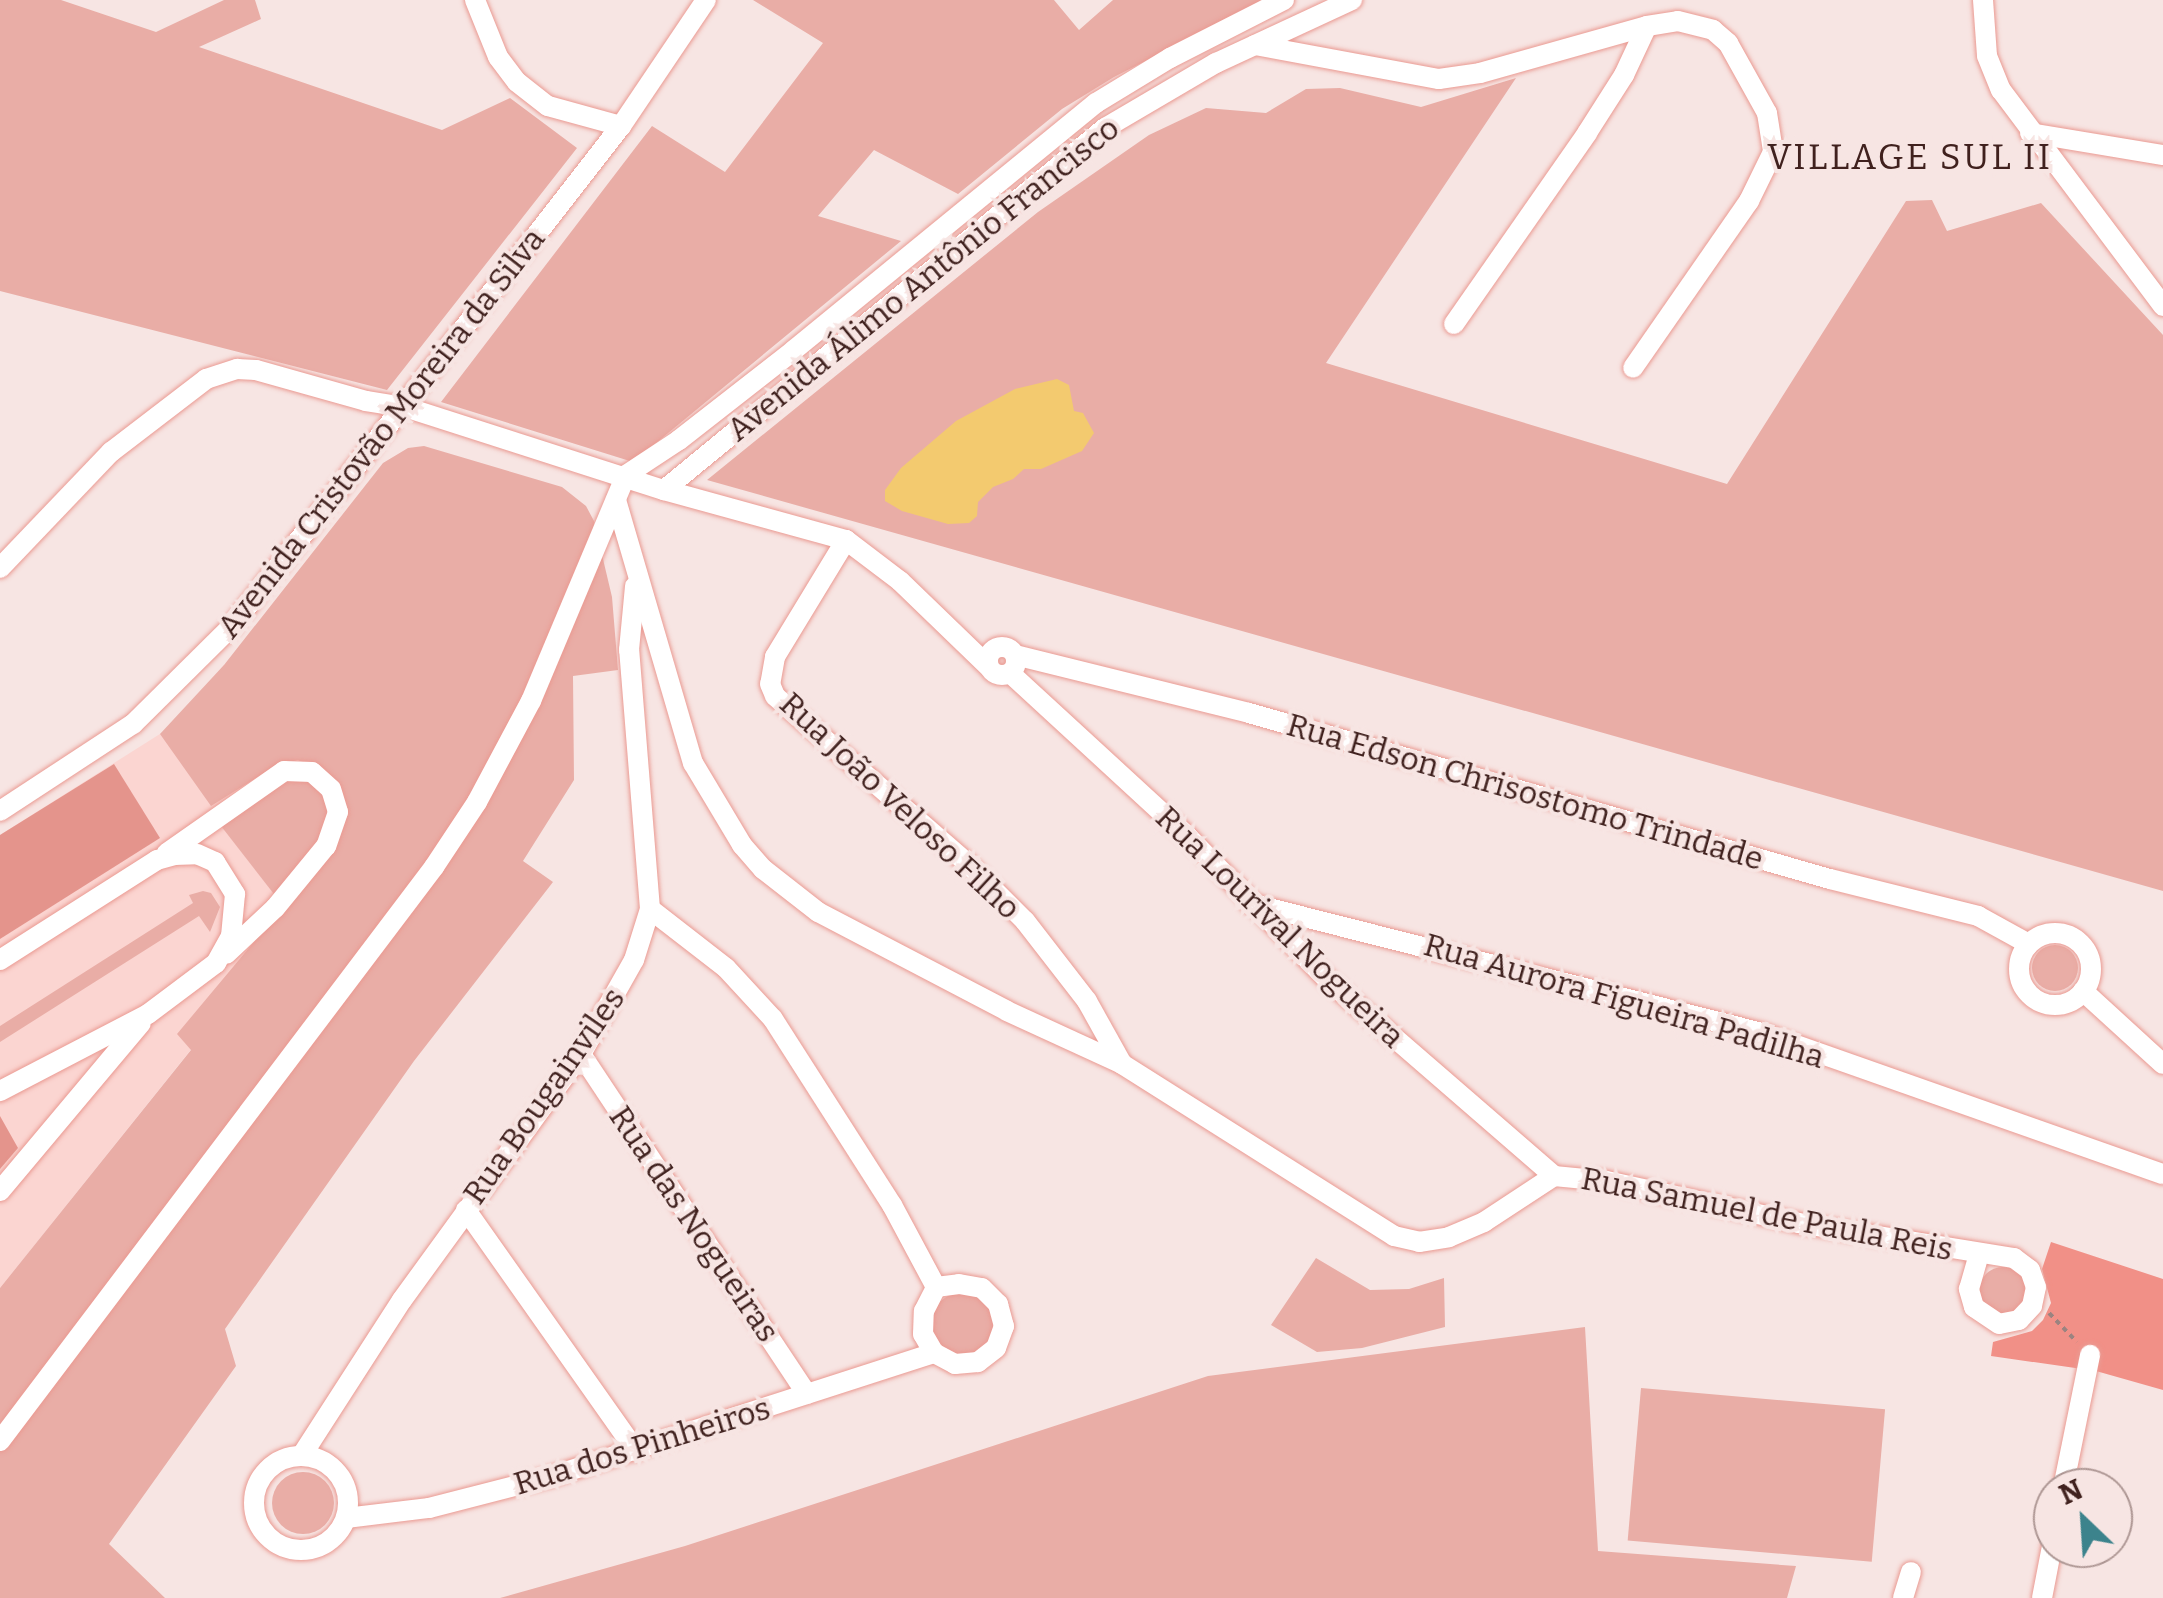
<!DOCTYPE html>
<meta charset="utf-8">
<style>
body{margin:0}
#map{position:relative;width:2163px;height:1598px;overflow:hidden;background:#f7e5e3;font-family:Bitter,serif}
div>[style]{position:absolute}
[style*='--x']{left:calc(var(--x)*1px);top:calc(var(--y)*1px);width:calc(var(--w)*1px);rotate:calc(var(--a)*1deg)}
.built>*{inset:0;background:#fbd5d1}
.green>*{inset:0;background:#e9ada6;transform-origin:0 0}
.round{border-radius:50%}
.forest>*{inset:0;background:#f19087}
.water>*{inset:0;background:#f3ca6f}
.building>*{inset:0;background:#e4948c}
.path>*{height:4px;margin-top:-2px;transform-origin:0;background:repeating-linear-gradient(90deg,#9b8380 0 5px,transparent 0 10px)}
.roads{filter:drop-shadow(0 0 2px #ea9a92) drop-shadow(0 0 2px #ea9a92)}
.minor>*{height:20px;margin:-10px;padding:0 10px;transform-origin:10px;border-radius:10px;background:#fff}
.minor>.ring{margin:-10px;padding:0;box-sizing:content-box;background:none;border:20px solid #fff;border-radius:50%}
span{translate:-50% -50%;white-space:nowrap;text-align:center;line-height:1.15;-webkit-text-stroke:8px #f7e5e3;paint-order:stroke}
.street-label{font-size:32px;color:#40211e}
.neighbourhood-label{font-size:35px;color:#40211e;letter-spacing:2.5px}
.north{position:absolute;left:2033px;top:1468px;width:100px;height:100px;box-sizing:border-box;background:#f7e5e3;border:2px solid #ae9794;border-radius:50%;rotate:335deg;font-size:28px;font-weight:700;line-height:40px;text-align:center;color:#40211e}
.north::after{content:'';display:block;margin:auto;width:35px;height:45px;background:#3c838c;clip-path:polygon(50% 0,100% 100%,50% 72%,0 100%)}
</style>
<div id="map">
<div class="built">
<i style="clip-path:polygon(224px 665px,419px 747px,221px 1012px,0 1288px,0 835px,171px 727px)"></i>
</div>
<div class="green">
<i style="clip-path:polygon(0 0,61px 0,156px 32px,224px 0,255px 0,261px 19px,199px 47px,442px 130px,510px 98px,577px 148px,387px 390px,0 291px)"></i>
<i style="clip-path:polygon(753px 0,1054px 0,1079px 30px,1113px 0,1265px 0,1114px 77px,1062px 109px,958px 194px,874px 150px,818px 216px,901px 241px,633px 462px,441px 402px,652px 126px,725px 172px,823px 43px)"></i>
<i style="clip-path:polygon(1516px 78px,1326px 363px,1727px 484px,1906px 201px,1932px 200px,1947px 231px,2041px 203px,2163px 335px,2163px 891px,707px 480px,1038px 212px,1149px 135px,1206px 108px,1266px 113px,1306px 89px,1340px 88px,1421px 107px)"></i>
<i style="clip-path:polygon(424px 446px,562px 487px,586px 506px,594px 521px,612px 597px,618px 670px,573px 676px,574px 780px,523px 861px,553px 882px,414px 1061px,225px 1329px,236px 1366px,109px 1544px,165px 1598px,0 1598px,0 1288px,191px 1050px,177px 1034px,334px 846px,344px 821px,334px 778px,298px 760px,275px 766px,211px 806px,160px 734px,224px 665px,383px 463px,408px 448px)"></i>
<i style="clip-path:polygon(303px 777px,319px 787px,329px 805px,324px 836px,277px 898px,221px 826px,278px 781px)"></i>
<i style="clip-path:polygon(203px 891px,211px 893px,220px 907px,210px 932px,199px 916px,0 1042px,0 1026px,193px 903px,189px 895px)"></i>
<i class="round" style="left:2032px;top:945px;width:46px;height:46px"></i>
<i style="clip-path:polygon(1316px 1258px,1370px 1290px,1409px 1289px,1444px 1278px,1445px 1327px,1362px 1348px,1317px 1352px,1271px 1325px)"></i>
<i class="round" style="left:1979px;top:1267px;width:48px;height:48px"></i>
<i class="round" style="left:931px;top:1292px;width:64px;height:64px"></i>
<i style="clip-path:polygon(1585px 1327px,1598px 1551px,1796px 1566px,1787px 1598px,500px 1598px,685px 1546px,1208px 1376px)"></i>
<i style="left:1641px;top:1388px;width:245px;height:153px;rotate:5deg"></i>
<i class="round" style="left:272px;top:1472px;width:62px;height:62px"></i>
</div>
<div class="forest">
<i style="clip-path:polygon(2051px 1242px,2163px 1279px,2163px 1390px,2096px 1371px,1991px 1356px,1993px 1342px,2032px 1331px,2043px 1320px,2051px 1303px,2042px 1269px)"></i>
</div>
<div class="water">
<i style="clip-path:polygon(1057px 379px,1069px 385px,1074px 411px,1083px 413px,1094px 433px,1082px 451px,1041px 469px,1024px 469px,1013px 479px,993px 487px,978px 502px,977px 516px,969px 523px,948px 524px,902px 511px,885px 501px,885px 490px,901px 468px,956px 421px,1015px 389px)"></i>
</div>
<div class="building">
<i style="clip-path:polygon(114px 764px,160px 838px,0 939px,0 835px)"></i>
<i style="clip-path:polygon(0 1116px,18px 1148px,0 1169px)"></i>
</div>
<div class="path">
<i style="--x:2049;--y:1313;--w:40;--a:46"></i>
</div>
<div class="roads">
<div class="minor">
<i style="--x:475;--y:0;--w:61;--a:68"></i>
<i style="--x:498;--y:57;--w:31;--a:53"></i>
<i style="--x:517;--y:82;--w:39;--a:38"></i>
<i style="--x:548;--y:106;--w:76;--a:15.3"></i>
<i style="--x:1983;--y:0;--w:56;--a:85.9"></i>
<i style="--x:1987;--y:56;--w:37;--a:68"></i>
<i style="--x:2001;--y:90;--w:270;--a:53.1"></i>
<i style="--x:1255;--y:45;--w:187;--a:10.5"></i>
<i style="--x:1439;--y:79;--w:41;--a:-8.3"></i>
<i style="--x:1480;--y:73;--w:173;--a:-15.7"></i>
<i style="--x:1647;--y:26;--w:31;--a:-9"></i>
<i style="--x:1678;--y:21;--w:36;--a:14"></i>
<i style="--x:1713;--y:30;--w:20;--a:41"></i>
<i style="--x:1728;--y:43;--w:80;--a:60.9"></i>
<i style="--x:1767;--y:113;--w:39;--a:81"></i>
<i style="--x:1773;--y:152;--w:55;--a:116.1"></i>
<i style="--x:1749;--y:201;--w:203;--a:124.8"></i>
<i style="--x:2030;--y:133;--w:135;--a:9.4"></i>
<i style="--x:1454;--y:324;--w:233;--a:-55.1"></i>
<i style="--x:1587;--y:133;--w:69;--a:-57.5"></i>
<i style="--x:1624;--y:75;--w:54;--a:-64.9"></i>
<i style="--x:626;--y:475;--w:64;--a:-33.4"></i>
<i style="--x:679;--y:440;--w:146;--a:-38"></i>
<i style="--x:794;--y:350;--w:390;--a:-39.3"></i>
<i style="--x:1096;--y:103;--w:87;--a:-31.3"></i>
<i style="--x:1170;--y:58;--w:128;--a:-27"></i>
<i style="--x:664;--y:490;--w:571;--a:-39.38"></i>
<i style="--x:1105;--y:128;--w:129;--a:-30.4"></i>
<i style="--x:1216;--y:63;--w:150;--a:-24.9"></i>
<i style="--x:616;--y:500;--w:274;--a:73.7"></i>
<i style="--x:693;--y:763;--w:96;--a:59.1"></i>
<i style="--x:742;--y:845;--w:32;--a:49"></i>
<i style="--x:763;--y:869;--w:70;--a:38"></i>
<i style="--x:818;--y:912;--w:213;--a:27.6"></i>
<i style="--x:1007;--y:1011;--w:127;--a:24.7"></i>
<i style="--x:1122;--y:1064;--w:322;--a:32.3"></i>
<i style="--x:1394;--y:1236;--w:26;--a:13"></i>
<i style="--x:1419;--y:1242;--w:30;--a:-9"></i>
<i style="--x:1449;--y:1237;--w:38;--a:-23"></i>
<i style="--x:1484;--y:1222;--w:84;--a:-33.3"></i>
<i style="--x:846;--y:540;--w:137;--a:121.3"></i>
<i style="--x:775;--y:657;--w:27;--a:100"></i>
<i style="--x:770;--y:684;--w:13;--a:67"></i>
<i style="--x:775;--y:696;--w:254;--a:41"></i>
<i style="--x:967;--y:863;--w:82;--a:45"></i>
<i style="--x:1025;--y:921;--w:101;--a:52.2"></i>
<i style="--x:1087;--y:1001;--w:72;--a:60.9"></i>
<i style="--x:0;--y:568;--w:161;--a:-46.3"></i>
<i style="--x:111;--y:452;--w:120;--a:-37.5"></i>
<i style="--x:206;--y:379;--w:33;--a:-18"></i>
<i style="--x:237;--y:369;--w:19;--a:3"></i>
<i style="--x:256;--y:370;--w:114;--a:15.7"></i>
<i style="--x:366;--y:401;--w:39;--a:9"></i>
<i style="--x:405;--y:407;--w:272;--a:17.8"></i>
<i style="--x:664;--y:490;--w:189;--a:15.4"></i>
<i style="--x:846;--y:540;--w:68;--a:37.2"></i>
<i style="--x:900;--y:581;--w:122;--a:44"></i>
<i class="ring" style="left:988px;top:647px;width:8px;height:8px"></i>
<i style="--x:1015;--y:655;--w:241;--a:13.9"></i>
<i style="--x:1249;--y:713;--w:604;--a:15.95"></i>
<i style="--x:1830;--y:879;--w:153;--a:14"></i>
<i style="--x:1978;--y:916;--w:58;--a:28.8"></i>
<i style="--x:1010;--y:673;--w:241;--a:42.6"></i>
<i style="--x:1187;--y:836;--w:203;--a:45.6"></i>
<i style="--x:1329;--y:981;--w:298;--a:40.9"></i>
<i style="--x:0;--y:811;--w:159;--a:-33.2"></i>
<i style="--x:133;--y:724;--w:139;--a:-44.7"></i>
<i style="--x:232;--y:626;--w:633;--a:-52.12"></i>
<i style="--x:621;--y:126;--w:152;--a:-56"></i>
<i style="--x:167;--y:853;--w:143;--a:-35"></i>
<i style="--x:284;--y:771;--w:28;--a:2"></i>
<i style="--x:312;--y:772;--w:25;--a:42"></i>
<i style="--x:331;--y:789;--w:24;--a:73"></i>
<i style="--x:338;--y:812;--w:36;--a:109"></i>
<i style="--x:326;--y:846;--w:80;--a:129.4"></i>
<i style="--x:275;--y:908;--w:67;--a:136.8"></i>
<i style="--x:1249;--y:903;--w:529;--a:14.22"></i>
<i style="--x:1762;--y:1033;--w:425;--a:19.4"></i>
<i style="--x:650;--y:909;--w:96;--a:37.8"></i>
<i style="--x:726;--y:968;--w:69;--a:47.3"></i>
<i style="--x:773;--y:1019;--w:221;--a:57.4"></i>
<i style="--x:892;--y:1205;--w:93;--a:61.8"></i>
<i class="ring" style="left:2019px;top:933px;width:52px;height:52px"></i>
<i style="--x:0;--y:960;--w:186;--a:-32.5"></i>
<i style="--x:157;--y:860;--w:18;--a:-16"></i>
<i style="--x:174;--y:855;--w:23;--a:-2"></i>
<i style="--x:197;--y:854;--w:20;--a:24"></i>
<i style="--x:215;--y:862;--w:38;--a:58"></i>
<i style="--x:235;--y:894;--w:42;--a:95.4"></i>
<i style="--x:231;--y:936;--w:31;--a:119"></i>
<i style="--x:216;--y:963;--w:85;--a:143.1"></i>
<i style="--x:148;--y:1014;--w:167;--a:152.5"></i>
<i style="--x:2083;--y:991;--w:108;--a:42.4"></i>
<i style="--x:581;--y:1054;--w:408;--a:56.4"></i>
<i style="--x:1554;--y:1176;--w:52;--a:5.5"></i>
<i style="--x:1606;--y:1181;--w:197;--a:12.3"></i>
<i style="--x:1798;--y:1223;--w:219;--a:9.2"></i>
<i style="--x:2014;--y:1258;--w:20;--a:37"></i>
<i style="--x:2030;--y:1270;--w:18;--a:71"></i>
<i style="--x:2036;--y:1287;--w:19;--a:102"></i>
<i style="--x:2032;--y:1306;--w:19;--a:133"></i>
<i style="--x:2019;--y:1320;--w:20;--a:169"></i>
<i style="--x:1999;--y:1324;--w:30;--a:-146"></i>
<i style="--x:1974;--y:1307;--w:19;--a:-106"></i>
<i style="--x:1969;--y:1289;--w:37;--a:-74"></i>
<i style="--x:0;--y:1191;--w:219;--a:-50"></i>
<i style="--x:466;--y:1210;--w:295;--a:54.8"></i>
<i style="--x:959;--y:1284;--w:23;--a:10"></i>
<i style="--x:982;--y:1288;--w:23;--a:45"></i>
<i style="--x:998;--y:1304;--w:23;--a:75"></i>
<i style="--x:1004;--y:1326;--w:23;--a:110"></i>
<i style="--x:996;--y:1348;--w:23;--a:142"></i>
<i style="--x:978;--y:1362;--w:23;--a:175"></i>
<i style="--x:955;--y:1364;--w:24;--a:-152"></i>
<i style="--x:934;--y:1353;--w:22;--a:-120"></i>
<i style="--x:923;--y:1334;--w:23;--a:-88"></i>
<i style="--x:924;--y:1311;--w:27;--a:-63"></i>
<i style="--x:936;--y:1287;--w:23;--a:-7"></i>
<i style="--x:0;--y:1441;--w:720;--a:-52.91"></i>
<i style="--x:434;--y:867;--w:78;--a:-56.5"></i>
<i style="--x:477;--y:802;--w:115;--a:-61.9"></i>
<i style="--x:531;--y:701;--w:245;--a:-67.2"></i>
<i style="--x:302;--y:1455;--w:184;--a:-57.2"></i>
<i style="--x:402;--y:1300;--w:304;--a:-54"></i>
<i style="--x:581;--y:1054;--w:108;--a:-60.6"></i>
<i style="--x:634;--y:960;--w:53;--a:-72.6"></i>
<i style="--x:650;--y:909;--w:260;--a:-94.6"></i>
<i style="--x:629;--y:650;--w:64;--a:-84.6"></i>
<i class="ring" style="left:254px;top:1456px;width:74px;height:74px"></i>
<i style="--x:2063;--y:1488;--w:136;--a:-78.5"></i>
<i style="--x:346;--y:1518;--w:84;--a:-6.9"></i>
<i style="--x:429;--y:1508;--w:125;--a:-14.4"></i>
<i style="--x:550;--y:1477;--w:404;--a:-17.9"></i>
<i style="--x:1903;--y:1598;--w:27;--a:-73"></i>
<i style="--x:2042;--y:1598;--w:58;--a:-79.1"></i>
</div>
</div>
<div class="street-label">
<span style="left:923px;top:279px;rotate:-39deg">Avenida Álimo Antônio Francisco</span>
<span style="left:381px;top:433px;rotate:-52deg">Avenida Cristovão Moreira da Silva</span>
<span style="left:1525px;top:792px;rotate:16deg">Rua Edson Chrisostomo Trindade</span>
<span style="left:900px;top:806px;rotate:43deg">Rua João Veloso Filho</span>
<span style="left:1280px;top:927px;rotate:44deg">Rua Lourival Nogueira</span>
<span style="left:1624px;top:1001px;rotate:16deg">Rua Aurora Figueira Padilha</span>
<span style="left:544px;top:1096px;rotate:-55deg">Rua Bougainviles</span>
<span style="left:1767px;top:1214px;rotate:11deg">Rua Samuel de Paula Reis</span>
<span style="left:694px;top:1224px;rotate:56deg">Rua das Nogueiras</span>
<span style="left:642px;top:1446px;rotate:-17deg">Rua dos Pinheiros</span>
</div>
<div class="neighbourhood-label">
<span style="left:1910px;top:157px">VILLAGE SUL II</span>
</div>
<div class="north">N</div>
</div>
